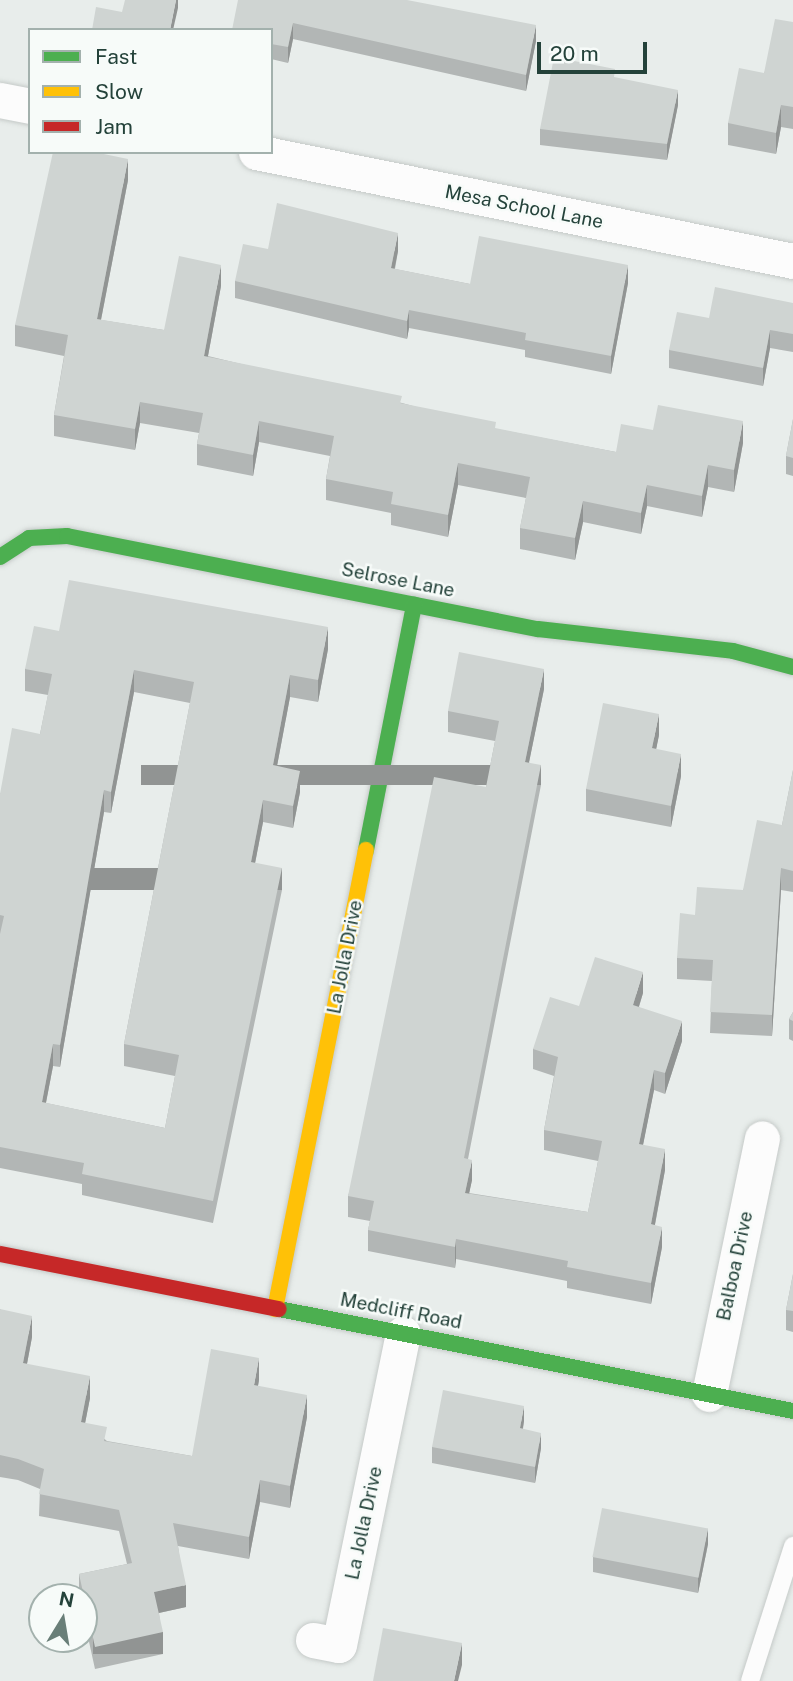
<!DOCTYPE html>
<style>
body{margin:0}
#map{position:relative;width:793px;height:1681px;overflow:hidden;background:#e8edeb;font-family:"Public Sans",sans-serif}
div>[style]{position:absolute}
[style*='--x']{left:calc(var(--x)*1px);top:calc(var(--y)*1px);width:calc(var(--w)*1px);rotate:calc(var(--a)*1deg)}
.roads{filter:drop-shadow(0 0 2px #c5cac8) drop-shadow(0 0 2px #c5cac8)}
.lane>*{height:18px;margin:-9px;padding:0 9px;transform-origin:9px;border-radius:9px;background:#fcfcfc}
.street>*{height:35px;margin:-17.5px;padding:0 17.5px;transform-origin:17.5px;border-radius:17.5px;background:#fcfcfc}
.fast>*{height:16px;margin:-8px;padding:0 8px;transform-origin:8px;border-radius:8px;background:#4caf50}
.slow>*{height:16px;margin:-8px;padding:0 8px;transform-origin:8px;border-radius:8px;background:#ffc107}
.jam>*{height:16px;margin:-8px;padding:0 8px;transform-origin:8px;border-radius:8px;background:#c62828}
.wall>*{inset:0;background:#b2b6b5}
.shaded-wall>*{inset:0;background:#919493;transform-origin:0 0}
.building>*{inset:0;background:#cfd4d2;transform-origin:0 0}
span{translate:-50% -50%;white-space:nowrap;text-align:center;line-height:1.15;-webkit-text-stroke:5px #f7fbf9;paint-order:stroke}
.street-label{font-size:19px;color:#24423a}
.legend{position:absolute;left:28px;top:28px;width:245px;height:126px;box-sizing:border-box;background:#f7fbf9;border:2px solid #a3b1ad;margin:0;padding:9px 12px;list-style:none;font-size:21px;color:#24423a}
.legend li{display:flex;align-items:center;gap:14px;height:35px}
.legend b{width:35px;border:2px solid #a3b1ad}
.north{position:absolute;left:28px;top:1583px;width:70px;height:70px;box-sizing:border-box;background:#f7fbf9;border:2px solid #a3b1ad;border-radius:50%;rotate:11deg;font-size:19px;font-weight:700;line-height:28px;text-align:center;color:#24423a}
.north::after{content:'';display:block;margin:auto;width:24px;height:32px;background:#697e78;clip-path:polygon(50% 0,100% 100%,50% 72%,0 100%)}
.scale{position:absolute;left:537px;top:42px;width:110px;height:32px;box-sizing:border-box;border:4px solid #24423a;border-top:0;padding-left:9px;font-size:21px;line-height:24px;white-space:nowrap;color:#24423a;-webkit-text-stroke:5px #f7fbf9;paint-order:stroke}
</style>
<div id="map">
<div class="roads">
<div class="lane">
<i style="--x:750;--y:1681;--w:142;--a:-72.3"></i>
</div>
<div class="street">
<i style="--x:0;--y:100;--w:31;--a:11"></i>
<i style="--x:256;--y:152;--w:548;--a:11.47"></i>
<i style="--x:709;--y:1394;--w:261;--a:-78.3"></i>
<i style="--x:313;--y:1640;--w:26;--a:11"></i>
<i style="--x:339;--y:1645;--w:318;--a:-78.4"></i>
</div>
<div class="fast">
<i style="--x:0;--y:557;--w:35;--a:-33"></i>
<i style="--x:29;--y:538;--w:38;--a:-3"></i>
<i style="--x:67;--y:536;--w:480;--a:11.2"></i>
<i style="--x:538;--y:629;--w:196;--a:6.4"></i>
<i style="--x:733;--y:651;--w:62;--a:14.9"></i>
<i style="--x:366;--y:850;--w:250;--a:-78.9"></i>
<i style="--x:279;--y:1309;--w:524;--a:11.22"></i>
</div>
<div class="slow">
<i style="--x:275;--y:1309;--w:468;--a:-78.8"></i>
</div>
<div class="jam">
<i style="--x:0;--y:1254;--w:284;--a:11.2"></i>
</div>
</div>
<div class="wall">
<i style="clip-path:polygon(238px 0,536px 41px,526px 91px,293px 39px,288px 63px,271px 59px,271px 30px)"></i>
<i style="clip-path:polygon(793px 22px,793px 129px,781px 127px,776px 154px,728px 145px,728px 123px,764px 73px)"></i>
<i style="clip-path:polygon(615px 78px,678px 105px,667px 160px,540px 145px,540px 129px)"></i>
<i style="clip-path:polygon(128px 180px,101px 320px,164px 330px,221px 286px,208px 356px,402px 403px,496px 429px,616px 452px,653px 430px,743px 443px,734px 492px,708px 487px,702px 517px,647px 506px,641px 534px,583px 522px,575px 560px,520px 549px,520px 528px,526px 498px,458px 485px,448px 537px,391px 525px,391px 513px,326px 500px,326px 479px,330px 456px,259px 442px,253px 476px,197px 465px,197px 444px,199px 433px,140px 423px,135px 450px,54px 436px,54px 415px,64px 356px,15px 346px,15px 325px)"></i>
<i style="clip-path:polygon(268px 249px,398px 251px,395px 269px,470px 284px,628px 283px,611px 374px,525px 357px,525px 350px,409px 328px,407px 339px,235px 298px,235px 281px)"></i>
<i style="clip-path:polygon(793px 303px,793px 352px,770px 348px,763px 386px,669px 368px,669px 350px,709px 318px)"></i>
<i style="clip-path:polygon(793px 419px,793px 476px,786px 474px,786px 456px)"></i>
<i style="clip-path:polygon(evenodd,59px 631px,328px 649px,318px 702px,290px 697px,277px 766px,300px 792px,293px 828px,263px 822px,255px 863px,282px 890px,213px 1223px,82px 1195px,82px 1184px,0 1168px,0 794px,40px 734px,48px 695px,25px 691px,25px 669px,59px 631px,134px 692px,190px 703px,124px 1044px,124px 1066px,175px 1076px,165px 1128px,46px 1103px,53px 1066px,60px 1067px,104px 812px,111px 813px,134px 692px)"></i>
<i style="clip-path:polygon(544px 689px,529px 762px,541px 785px,468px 1159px,472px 1180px,469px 1193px,588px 1212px,598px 1161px,544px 1150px,544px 1130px,554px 1076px,533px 1069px,533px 1049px,579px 1006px,643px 993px,639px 1007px,682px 1041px,665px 1094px,654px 1090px,643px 1145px,665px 1170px,655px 1225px,662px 1247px,651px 1304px,567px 1288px,567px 1281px,456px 1259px,455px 1268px,368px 1251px,368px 1230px,370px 1221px,348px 1217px,348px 1196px,486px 787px,495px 741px,448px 732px,448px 711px)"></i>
<i style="clip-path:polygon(659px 735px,656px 749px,681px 776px,671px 827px,586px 811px,586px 789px)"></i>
<i style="clip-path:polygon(793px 770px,793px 892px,781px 890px,772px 1036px,710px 1033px,712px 981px,677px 979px,677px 958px,695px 915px,743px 890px,782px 825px)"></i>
<i style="clip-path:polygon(793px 1012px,793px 1041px,789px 1039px,789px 1019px)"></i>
<i style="clip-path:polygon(793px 1274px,793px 1332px,786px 1330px,786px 1310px)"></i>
<i style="clip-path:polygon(0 1309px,32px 1337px,27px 1364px,90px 1398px,85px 1423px,107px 1441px,192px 1456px,259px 1380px,258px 1386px,307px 1417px,290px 1508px,260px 1502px,249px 1559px,178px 1546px,186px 1607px,159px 1613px,163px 1654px,95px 1669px,84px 1619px,84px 1597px,79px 1597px,79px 1574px,127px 1564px,119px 1531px,39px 1516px,40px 1489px,18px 1480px,0 1477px)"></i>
<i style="clip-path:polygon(524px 1421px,523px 1429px,541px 1448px,535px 1483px,432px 1463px,432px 1447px)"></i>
<i style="clip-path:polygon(708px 1544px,698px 1593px,593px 1572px,593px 1557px)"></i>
</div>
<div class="shaded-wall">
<i style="clip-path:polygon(176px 0,178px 0,178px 8px,173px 30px,170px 30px)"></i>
<i style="clip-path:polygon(293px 23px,293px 39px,288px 63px,288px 47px)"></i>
<i style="clip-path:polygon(536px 25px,536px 41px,526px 91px,526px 75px)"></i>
<i style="clip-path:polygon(678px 90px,678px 105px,667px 160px,667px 144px)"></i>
<i style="clip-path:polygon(781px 105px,781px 127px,776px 154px,776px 133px)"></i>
<i style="clip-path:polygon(128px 159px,128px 180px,97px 340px,97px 319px)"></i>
<i style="clip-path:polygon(398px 233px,398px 251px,391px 286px,391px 268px)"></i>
<i style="clip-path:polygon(221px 265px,221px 286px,204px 377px,204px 356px)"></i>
<i style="clip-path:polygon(628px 265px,628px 283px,611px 374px,611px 356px)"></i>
<i style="clip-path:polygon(409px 310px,409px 328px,407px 339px,407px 321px)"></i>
<i style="clip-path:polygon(770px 330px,770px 348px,763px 386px,763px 368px)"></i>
<i style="clip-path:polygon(140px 402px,140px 423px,135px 450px,135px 429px)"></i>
<i style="clip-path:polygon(259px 421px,259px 442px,253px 476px,253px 455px)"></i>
<i style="clip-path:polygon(743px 421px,743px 443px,734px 492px,734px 470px)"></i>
<i style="clip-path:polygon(458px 463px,458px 485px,448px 537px,448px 515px)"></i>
<i style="clip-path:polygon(708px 465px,708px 487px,702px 517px,702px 496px)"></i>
<i style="clip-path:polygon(647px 485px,647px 506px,641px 534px,641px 513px)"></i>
<i style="clip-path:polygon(583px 501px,583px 522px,575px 560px,575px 538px)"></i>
<i style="clip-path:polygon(328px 627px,328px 649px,318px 702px,318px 680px)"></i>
<i style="clip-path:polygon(544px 669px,544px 689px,525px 782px,525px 762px)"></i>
<i style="clip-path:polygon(134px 670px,134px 692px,111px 813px,111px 792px)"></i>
<i style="clip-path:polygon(290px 675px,290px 697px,273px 787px,273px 765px)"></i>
<i style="clip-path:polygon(659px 714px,659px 735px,652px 770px,652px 748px)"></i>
<i style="clip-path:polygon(681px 754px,681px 776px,671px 827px,671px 806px)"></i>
<i style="left:541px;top:765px;width:20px;height:400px;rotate:90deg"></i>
<i style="clip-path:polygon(300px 771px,300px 792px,293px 828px,293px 806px)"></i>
<i style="clip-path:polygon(104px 790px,104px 812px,60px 1067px,60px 1045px)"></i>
<i style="clip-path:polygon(263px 800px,263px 822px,251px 884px,251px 862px)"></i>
<i style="left:282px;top:868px;width:22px;height:340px;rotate:90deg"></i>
<i style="clip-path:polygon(781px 868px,781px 890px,772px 1036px,772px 1015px)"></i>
<i style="clip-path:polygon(643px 972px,643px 993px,633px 1025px,633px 1005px)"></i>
<i style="clip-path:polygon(682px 1021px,682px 1041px,665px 1094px,665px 1073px)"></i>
<i style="clip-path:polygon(53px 1044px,53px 1066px,42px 1123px,42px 1102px)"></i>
<i style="clip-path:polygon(654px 1070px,654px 1090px,639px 1165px,639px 1144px)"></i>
<i style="clip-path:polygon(665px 1149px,665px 1170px,651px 1245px,651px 1224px)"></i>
<i style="clip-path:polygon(472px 1160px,472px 1180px,465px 1213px,465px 1193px)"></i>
<i style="clip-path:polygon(662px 1227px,662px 1247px,651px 1304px,651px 1283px)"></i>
<i style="clip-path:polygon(456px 1239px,456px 1259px,455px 1268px,455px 1247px)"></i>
<i style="clip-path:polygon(32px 1316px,32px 1337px,23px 1385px,23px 1363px)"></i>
<i style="clip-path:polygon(259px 1358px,259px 1380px,254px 1407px,254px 1385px)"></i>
<i style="clip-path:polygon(90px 1376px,90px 1398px,81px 1444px,81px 1422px)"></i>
<i style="clip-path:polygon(307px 1395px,307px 1417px,290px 1508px,290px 1486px)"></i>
<i style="clip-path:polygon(524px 1406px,524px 1421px,520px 1444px,520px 1428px)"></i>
<i style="clip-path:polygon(541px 1433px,541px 1448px,535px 1483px,535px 1467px)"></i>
<i style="clip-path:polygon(260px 1480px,260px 1502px,249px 1559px,249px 1537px)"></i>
<i style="clip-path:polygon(708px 1528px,708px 1544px,698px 1593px,698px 1577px)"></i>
<i style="clip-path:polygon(186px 1585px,186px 1607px,154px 1614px,154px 1592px)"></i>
<i style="left:163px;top:1632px;width:22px;height:70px;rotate:90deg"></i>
<i style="clip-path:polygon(462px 1643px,462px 1665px,458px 1681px,454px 1681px)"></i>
</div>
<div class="building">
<i style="clip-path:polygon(125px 0,176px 0,170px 30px,92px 30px,96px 7px,122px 12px)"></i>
<i style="clip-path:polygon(238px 0,407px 0,536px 25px,526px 75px,293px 23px,288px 47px,271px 44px,271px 30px,232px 30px)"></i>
<i style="clip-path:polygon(775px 19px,793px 22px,793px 107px,781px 105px,776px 133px,728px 123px,739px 68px,764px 73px)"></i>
<i style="clip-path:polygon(554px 57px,615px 69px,614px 77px,678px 90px,667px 144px,540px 129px)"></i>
<i style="clip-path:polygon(53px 152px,94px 152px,128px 159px,97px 319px,164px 330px,179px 256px,221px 265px,204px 356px,402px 396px,400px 403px,496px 422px,495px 428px,616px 452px,621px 424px,653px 430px,658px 405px,743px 421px,734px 470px,708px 465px,702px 496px,647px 485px,641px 513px,583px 501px,575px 538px,520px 528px,530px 477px,458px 463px,448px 515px,391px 504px,393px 492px,326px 479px,334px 436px,259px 421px,253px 455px,197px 444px,203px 413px,140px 402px,135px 429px,54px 415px,68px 335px,15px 325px)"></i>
<i style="clip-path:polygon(277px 203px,398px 233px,391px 268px,470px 284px,479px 236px,628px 265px,611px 356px,525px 340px,526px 333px,409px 310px,407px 321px,235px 281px,243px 244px,268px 249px)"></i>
<i style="clip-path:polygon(715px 287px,793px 303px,793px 334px,770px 330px,763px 368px,669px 350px,677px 312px,709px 318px)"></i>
<i style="clip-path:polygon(793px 419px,793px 458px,786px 456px)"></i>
<i style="clip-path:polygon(evenodd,69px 580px,328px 627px,318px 680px,290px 675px,273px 765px,300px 771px,293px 806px,263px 800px,251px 862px,282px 868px,213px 1201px,82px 1174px,84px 1163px,0 1147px,0 934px,4px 916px,0 915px,0 794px,12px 728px,40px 734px,52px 674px,25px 669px,34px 626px,59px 631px,69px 580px,134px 670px,194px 682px,124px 1044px,179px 1055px,165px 1128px,42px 1102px,53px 1044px,60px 1045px,104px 790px,111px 792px,134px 670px)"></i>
<i style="clip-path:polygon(459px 652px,544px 669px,525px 762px,541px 765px,464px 1158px,472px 1160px,465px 1193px,588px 1212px,602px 1141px,544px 1130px,558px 1057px,533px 1049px,550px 997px,579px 1006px,595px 957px,643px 972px,633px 1005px,682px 1021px,665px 1073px,654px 1070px,639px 1144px,665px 1149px,651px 1224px,662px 1227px,651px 1283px,567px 1267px,568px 1261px,456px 1239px,455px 1247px,368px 1230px,374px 1201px,348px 1196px,434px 777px,486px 787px,499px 721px,448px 711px)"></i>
<i style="clip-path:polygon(603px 703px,659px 714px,652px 748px,681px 754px,671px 806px,586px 789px)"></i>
<i style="clip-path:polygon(793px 770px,793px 871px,781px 868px,772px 1015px,710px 1012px,713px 960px,677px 958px,680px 913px,695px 915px,697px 887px,743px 890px,757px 820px,782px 825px)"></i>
<i style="clip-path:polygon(793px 1012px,793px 1021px,789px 1019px)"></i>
<i style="clip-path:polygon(793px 1274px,793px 1311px,786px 1310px)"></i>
<i style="clip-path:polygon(0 1309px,32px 1316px,23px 1363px,90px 1376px,81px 1422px,107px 1427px,104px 1441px,192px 1456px,211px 1349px,259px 1358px,254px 1385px,307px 1395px,290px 1486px,260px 1480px,249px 1537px,173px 1523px,186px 1585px,154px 1592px,163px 1632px,95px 1647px,79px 1574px,132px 1563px,119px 1510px,39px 1494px,44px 1469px,18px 1459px,0 1455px)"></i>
<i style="clip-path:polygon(443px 1390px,524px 1406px,520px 1428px,541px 1433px,535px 1467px,432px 1447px)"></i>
<i style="left:602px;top:1508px;width:108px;height:50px;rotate:11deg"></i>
<i style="clip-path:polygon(383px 1628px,462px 1643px,454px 1681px,373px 1681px)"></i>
</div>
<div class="street-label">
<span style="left:524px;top:207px;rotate:11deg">Mesa School Lane</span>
<span style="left:398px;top:580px;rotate:11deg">Selrose Lane</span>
<span style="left:345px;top:957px;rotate:-79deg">La Jolla Drive</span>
<span style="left:735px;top:1266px;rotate:-78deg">Balboa Drive</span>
<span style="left:401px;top:1311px;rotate:11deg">Medcliff Road</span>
<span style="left:364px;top:1523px;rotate:-78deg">La Jolla Drive</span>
</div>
<ul class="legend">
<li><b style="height:9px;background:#4caf50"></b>Fast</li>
<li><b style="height:9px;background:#ffc107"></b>Slow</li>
<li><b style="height:9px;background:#c62828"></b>Jam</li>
</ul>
<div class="north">N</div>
<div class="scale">20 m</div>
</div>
